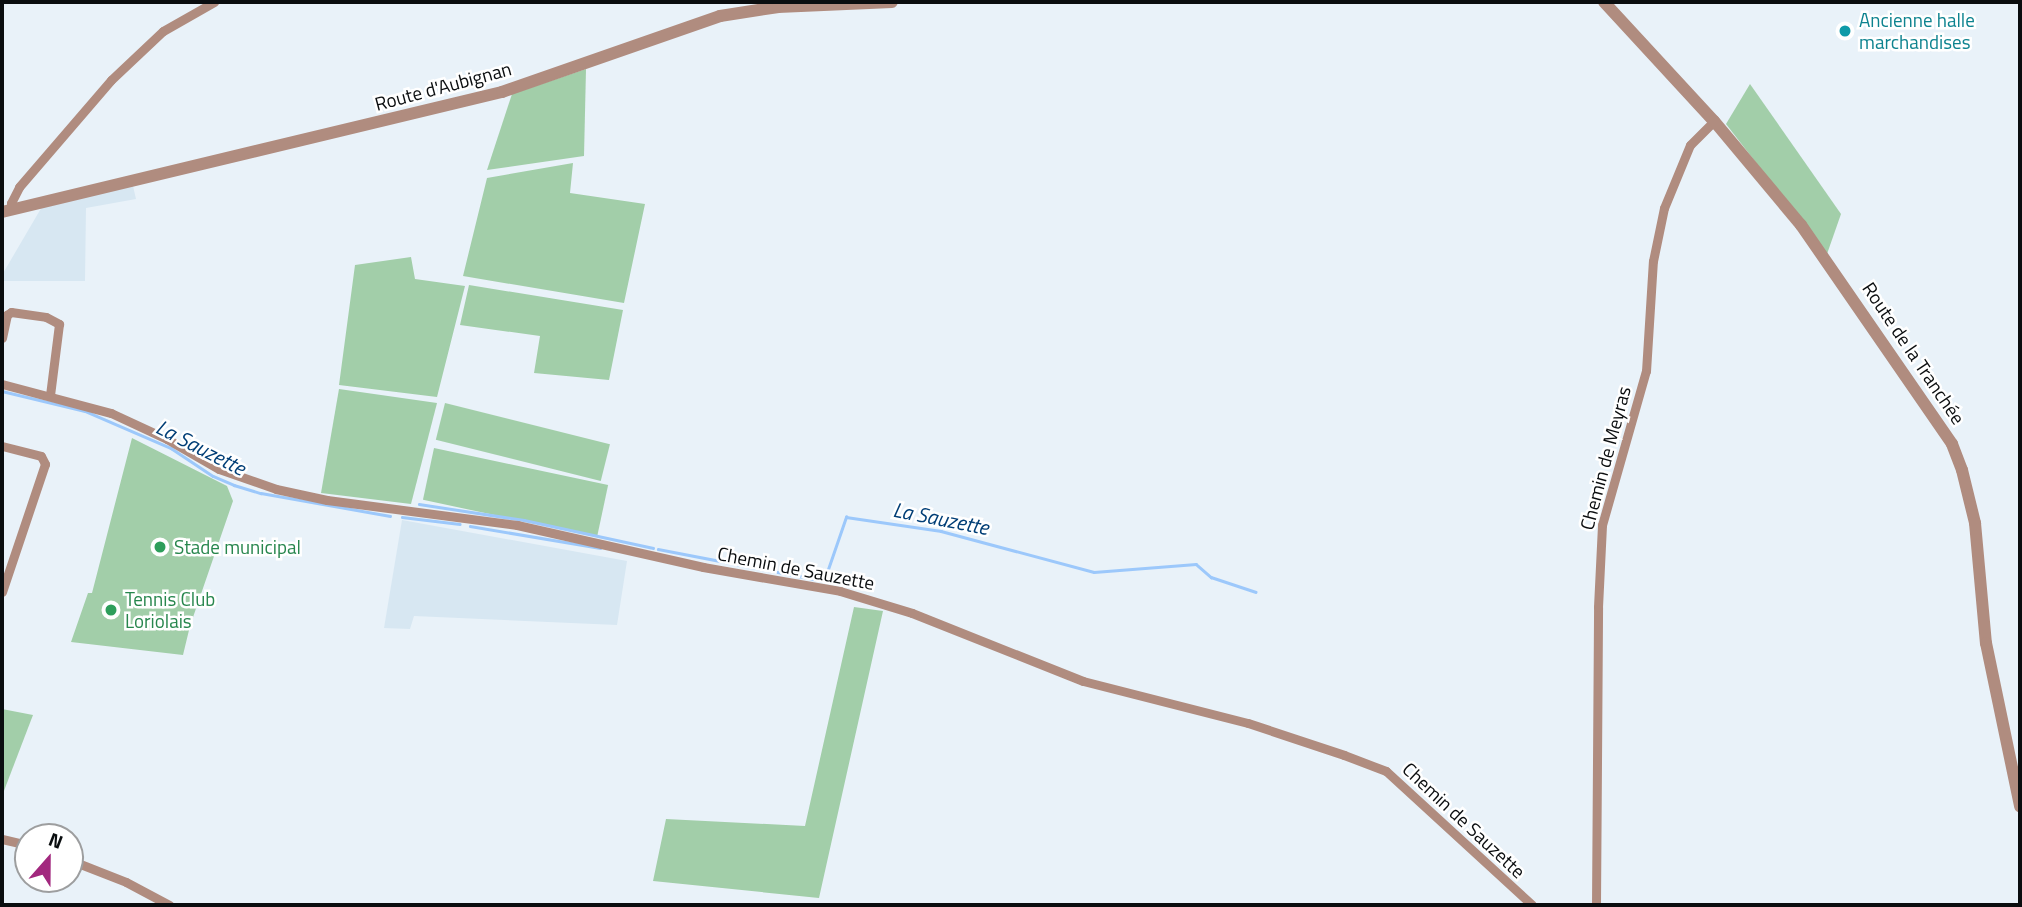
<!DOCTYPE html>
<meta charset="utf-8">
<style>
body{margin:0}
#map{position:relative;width:2022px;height:907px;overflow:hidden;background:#e9f2f9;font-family:"Titillium Web",sans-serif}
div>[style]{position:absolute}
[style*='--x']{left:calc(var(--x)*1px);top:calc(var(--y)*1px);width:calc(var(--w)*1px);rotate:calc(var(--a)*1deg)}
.built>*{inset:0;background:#d7e7f2}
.green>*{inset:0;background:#a2cea9;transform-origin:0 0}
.stream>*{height:2.5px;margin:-1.25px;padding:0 1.25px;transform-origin:1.25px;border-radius:1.25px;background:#9cc8fb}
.minor>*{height:9px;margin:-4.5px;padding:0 4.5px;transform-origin:4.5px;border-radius:4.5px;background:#b08c7f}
.tertiary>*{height:12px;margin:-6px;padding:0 6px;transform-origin:6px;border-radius:6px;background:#b08c7f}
.dots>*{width:19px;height:19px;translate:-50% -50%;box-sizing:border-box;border:4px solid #fff;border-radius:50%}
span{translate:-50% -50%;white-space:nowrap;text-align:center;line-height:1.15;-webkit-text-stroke:5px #fff;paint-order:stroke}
.culture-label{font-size:19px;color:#0d838f}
.left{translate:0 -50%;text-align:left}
.street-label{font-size:19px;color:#0a0d0f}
.leisure-label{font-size:19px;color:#27864d}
.water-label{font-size:21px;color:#013e76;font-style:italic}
.frame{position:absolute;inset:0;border:4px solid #0a0d0f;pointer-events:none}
.north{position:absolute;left:14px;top:823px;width:70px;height:70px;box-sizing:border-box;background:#fff;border:2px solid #9d9e9f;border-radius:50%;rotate:21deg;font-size:19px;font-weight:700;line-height:28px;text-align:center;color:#0a0d0f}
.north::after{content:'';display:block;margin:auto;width:24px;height:32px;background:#a2287e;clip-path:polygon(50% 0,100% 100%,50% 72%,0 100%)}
</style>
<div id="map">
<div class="built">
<i style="clip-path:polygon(133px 186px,136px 199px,86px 208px,85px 281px,2px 281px,2px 275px,43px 205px)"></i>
<i style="clip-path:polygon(402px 520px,627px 561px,617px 625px,414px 616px,410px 629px,384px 628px)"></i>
</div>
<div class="green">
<i style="clip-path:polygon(586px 69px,584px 156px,487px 170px,512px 94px)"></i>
<i style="clip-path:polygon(1750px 84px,1841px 214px,1827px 254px,1726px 124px)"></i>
<i style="clip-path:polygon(573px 163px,570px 193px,645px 204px,624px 303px,463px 276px,487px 178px)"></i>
<i style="clip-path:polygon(411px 257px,415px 279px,465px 286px,437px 397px,339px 385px,355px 265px)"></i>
<i style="clip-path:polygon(469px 285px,623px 310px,609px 380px,534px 373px,540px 336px,460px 325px)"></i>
<i style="clip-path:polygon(339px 389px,437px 403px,411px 504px,321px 493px)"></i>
<i style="left:445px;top:403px;width:170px;height:38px;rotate:14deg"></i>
<i style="clip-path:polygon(132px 438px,227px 486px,233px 501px,190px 626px,183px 655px,71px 642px,88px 593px,92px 593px)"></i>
<i style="left:434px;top:448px;width:178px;height:53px;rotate:12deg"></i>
<i style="clip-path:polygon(854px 607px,883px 611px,819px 898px,653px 881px,666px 819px,805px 826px)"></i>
<i style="clip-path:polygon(2px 709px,33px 715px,2px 796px)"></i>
</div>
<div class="stream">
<i style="--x:2;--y:391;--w:85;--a:13.5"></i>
<i style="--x:85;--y:411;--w:94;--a:23.3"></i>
<i style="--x:171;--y:448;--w:50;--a:33.7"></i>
<i style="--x:213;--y:476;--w:23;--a:23"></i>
<i style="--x:234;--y:485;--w:28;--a:17"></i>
<i style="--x:261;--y:493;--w:131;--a:10.1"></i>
<i style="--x:419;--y:504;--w:106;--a:8.7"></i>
<i style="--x:524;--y:520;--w:132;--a:12.2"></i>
<i style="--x:402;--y:517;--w:58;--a:6.9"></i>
<i style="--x:470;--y:526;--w:132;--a:9.6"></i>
<i style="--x:658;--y:549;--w:169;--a:10.9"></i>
<i style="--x:824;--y:581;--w:68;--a:-71"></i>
<i style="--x:846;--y:517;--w:96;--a:8.4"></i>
<i style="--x:941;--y:531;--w:158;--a:15"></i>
<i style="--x:1094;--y:572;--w:102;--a:-4.5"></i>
<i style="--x:1196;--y:564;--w:20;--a:41"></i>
<i style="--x:1211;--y:577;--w:47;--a:18.4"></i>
</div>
<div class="minor">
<i style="--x:12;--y:208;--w:5;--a:-101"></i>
<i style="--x:11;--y:203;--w:18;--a:-63"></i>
<i style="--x:19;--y:187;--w:141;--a:-49.3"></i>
<i style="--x:111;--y:80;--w:71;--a:-43.3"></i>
<i style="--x:163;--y:31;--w:59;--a:-29.6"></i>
<i style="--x:2;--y:338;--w:24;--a:-78"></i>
<i style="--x:7;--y:315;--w:5;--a:-37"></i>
<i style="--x:11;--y:312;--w:35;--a:8"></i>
<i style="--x:46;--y:317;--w:15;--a:28"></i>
<i style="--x:59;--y:324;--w:72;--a:97.2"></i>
<i style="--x:2;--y:384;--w:113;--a:14.9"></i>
<i style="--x:111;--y:413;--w:62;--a:24.9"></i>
<i style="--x:167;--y:439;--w:60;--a:30"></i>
<i style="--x:219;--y:469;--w:60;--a:19.3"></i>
<i style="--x:276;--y:489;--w:52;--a:12.2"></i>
<i style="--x:327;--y:500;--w:192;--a:7.5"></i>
<i style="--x:517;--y:525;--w:191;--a:12.7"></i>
<i style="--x:703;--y:567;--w:139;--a:9.9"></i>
<i style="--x:840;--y:591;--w:75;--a:17"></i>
<i style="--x:912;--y:613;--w:184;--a:21.7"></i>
<i style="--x:1083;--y:681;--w:170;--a:14.3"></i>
<i style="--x:1248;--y:723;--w:101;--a:18.4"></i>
<i style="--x:1344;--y:755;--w:45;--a:20.9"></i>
<i style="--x:1386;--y:771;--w:198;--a:42.5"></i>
<i style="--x:2;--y:446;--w:40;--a:14.4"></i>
<i style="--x:41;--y:456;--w:9;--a:63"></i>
<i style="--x:45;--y:464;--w:135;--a:108.6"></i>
<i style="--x:2;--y:839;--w:27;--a:13"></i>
<i style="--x:70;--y:860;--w:60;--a:21.4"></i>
<i style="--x:126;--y:882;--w:49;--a:28.1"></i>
<i style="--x:1596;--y:905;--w:298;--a:-89.6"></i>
<i style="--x:1598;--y:607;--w:82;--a:-87.2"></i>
<i style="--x:1602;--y:525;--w:160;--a:-74.1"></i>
<i style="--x:1646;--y:371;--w:110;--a:-86.4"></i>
<i style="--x:1653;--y:261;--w:54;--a:-78.3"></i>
<i style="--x:1664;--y:208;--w:68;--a:-67.6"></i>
<i style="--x:1690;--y:145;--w:34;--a:-45"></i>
</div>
<div class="tertiary">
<i style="--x:1604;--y:2;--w:162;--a:47.3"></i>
<i style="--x:1714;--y:121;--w:136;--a:50.1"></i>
<i style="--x:1801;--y:225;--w:266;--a:55.4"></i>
<i style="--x:1952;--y:444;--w:28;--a:69"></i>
<i style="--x:1962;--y:470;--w:55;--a:76.2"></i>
<i style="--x:1975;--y:523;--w:121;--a:84.8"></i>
<i style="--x:1986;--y:643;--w:167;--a:78.2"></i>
<i style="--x:2;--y:212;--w:514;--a:-13.5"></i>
<i style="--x:502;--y:92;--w:231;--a:-19.2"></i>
<i style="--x:720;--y:16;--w:59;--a:-8.8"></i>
<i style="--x:778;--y:7;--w:114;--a:-2.5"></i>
</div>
<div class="dots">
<i style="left:1845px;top:31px;background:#0f9aa8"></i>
<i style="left:160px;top:547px;background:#2e9e5b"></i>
<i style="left:111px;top:610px;background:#2e9e5b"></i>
</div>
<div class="culture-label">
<span class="left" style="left:1859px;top:31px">Ancienne halle<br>marchandises</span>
</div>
<div class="street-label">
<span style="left:443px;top:86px;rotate:-15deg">Route d'Aubignan</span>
<span style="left:1914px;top:353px;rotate:56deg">Route de la Tranchée</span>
<span style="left:1605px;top:458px;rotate:-75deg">Chemin de Meyras</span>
<span style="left:796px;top:568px;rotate:11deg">Chemin de Sauzette</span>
<span style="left:1464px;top:820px;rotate:43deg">Chemin de Sauzette</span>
</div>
<div class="leisure-label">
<span class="left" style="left:174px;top:547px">Stade municipal</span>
<span class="left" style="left:125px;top:610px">Tennis Club<br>Loriolais</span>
</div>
<div class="water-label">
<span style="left:201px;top:447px;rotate:27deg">La Sauzette</span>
<span style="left:941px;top:518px;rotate:11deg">La Sauzette</span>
</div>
<div class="frame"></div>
<div class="north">N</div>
</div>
